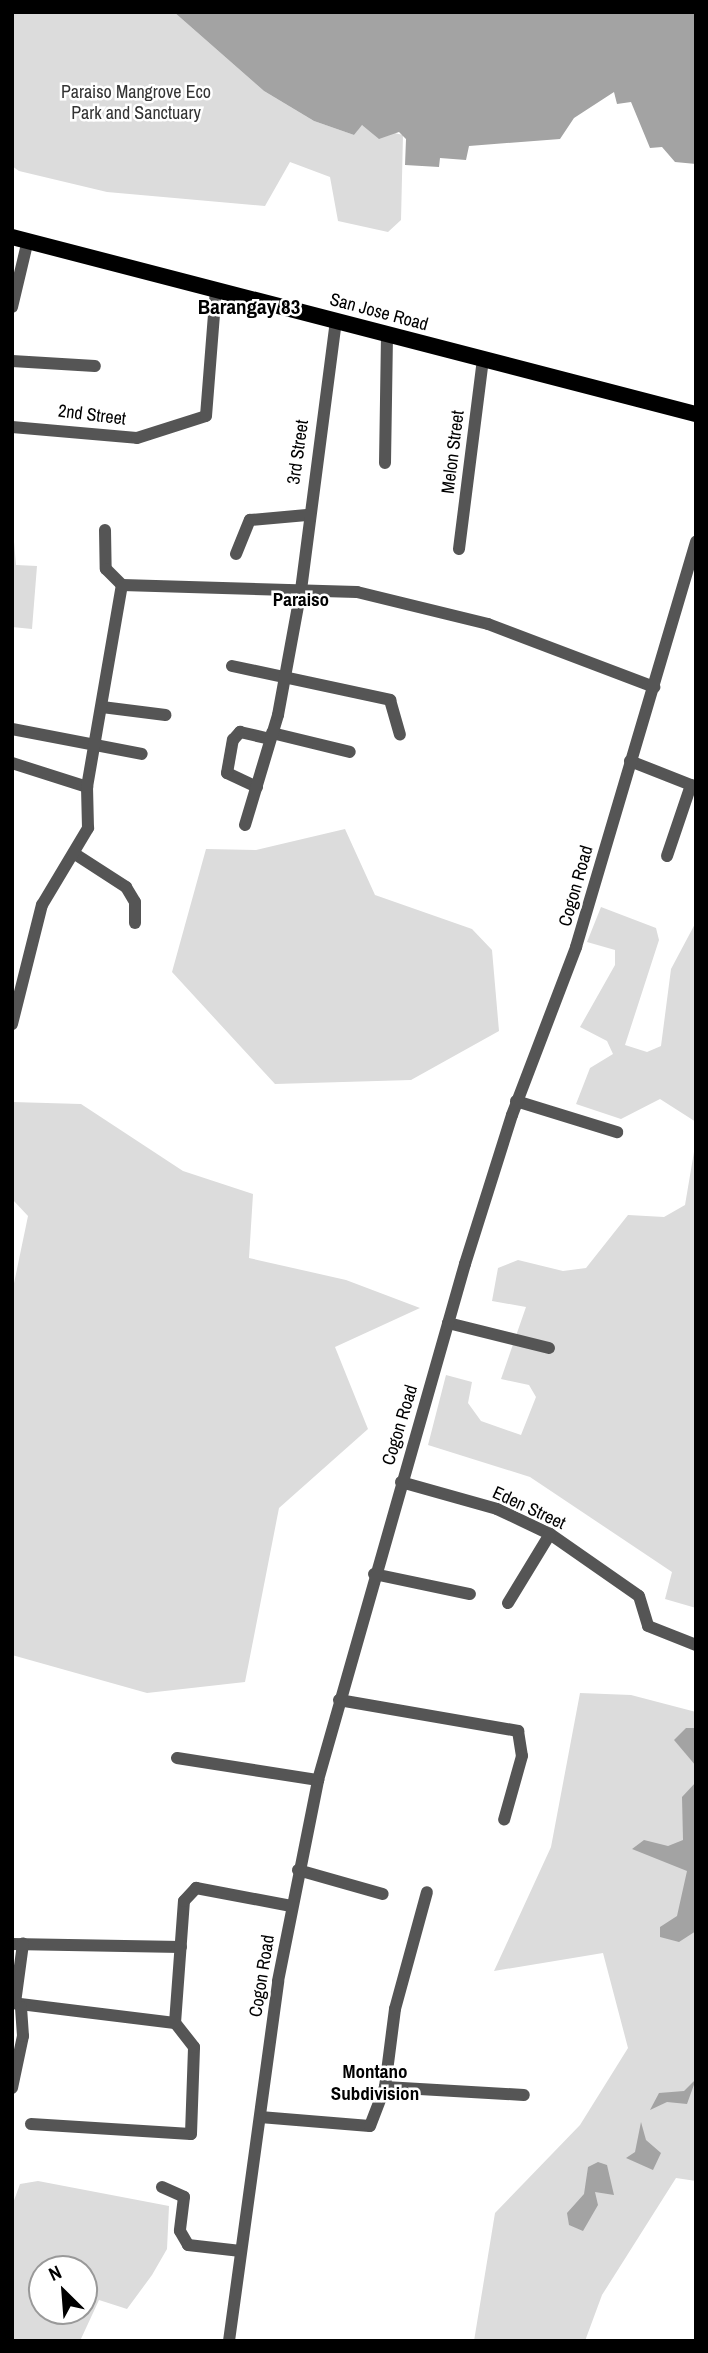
<!DOCTYPE html>
<style>
body{margin:0}
#map{position:relative;width:708px;height:2353px;overflow:hidden;background:#fff;font-family:"Archivo Narrow",sans-serif}
div>[style]{position:absolute}
[style*='--x']{left:calc(var(--x)*1px);top:calc(var(--y)*1px);width:calc(var(--w)*1px);rotate:calc(var(--a)*1deg)}
.green>*{inset:0;background:#dcdcdc}
.water>*{inset:0;background:#a3a3a3}
.minor>*{height:12px;margin:-6px;padding:0 6px;transform-origin:6px;border-radius:6px;background:#555}
.major>*{height:16px;margin:-8px;padding:0 8px;transform-origin:8px;border-radius:8px;background:#000}
span{translate:-50% -50%;white-space:nowrap;text-align:center;line-height:1.15;-webkit-text-stroke:5px #fff;paint-order:stroke}
.park-label{font-size:18px;color:#333}
.street-label{font-size:18px;color:#000}
.neighbourhood-label{font-size:19px;color:#000;font-weight:700}
.quarter-label{font-size:21px;color:#000;font-weight:700}
.frame{position:absolute;inset:0;border:14px solid #000;pointer-events:none}
.north{position:absolute;left:28px;top:2255px;width:70px;height:70px;box-sizing:border-box;background:#fff;border:2px solid #999;border-radius:50%;rotate:335deg;font-size:19px;font-weight:700;line-height:28px;text-align:center;color:#000}
.north::after{content:'';display:block;margin:auto;width:24px;height:32px;background:#000;clip-path:polygon(50% 0,100% 100%,50% 72%,0 100%)}
</style>
<div id="map">
<div class="green">
<i style="clip-path:polygon(12px 12px,174px 12px,264px 91px,314px 121px,354px 135px,361px 125px,403px 135px,401px 220px,388px 232px,338px 221px,330px 177px,290px 162px,265px 206px,107px 192px,19px 171px,12px 166px)"></i>
<i style="clip-path:polygon(12px 518px,16px 565px,37px 566px,32px 629px,12px 627px)"></i>
<i style="clip-path:polygon(345px 829px,375px 895px,472px 929px,492px 950px,499px 1031px,411px 1080px,275px 1084px,172px 972px,206px 849px,256px 850px)"></i>
<i style="clip-path:polygon(601px 907px,656px 928px,659px 940px,625px 1045px,647px 1052px,661px 1046px,671px 969px,696px 922px,696px 1122px,660px 1099px,621px 1119px,576px 1104px,590px 1068px,613px 1054px,607px 1041px,580px 1027px,615px 965px,615px 950px,587px 942px)"></i>
<i style="clip-path:polygon(12px 1102px,81px 1104px,183px 1171px,253px 1194px,249px 1258px,346px 1280px,420px 1308px,335px 1347px,368px 1429px,279px 1508px,245px 1682px,147px 1693px,12px 1655px,12px 1293px,28px 1216px,12px 1199px)"></i>
<i style="clip-path:polygon(696px 1140px,696px 1608px,665px 1599px,672px 1572px,530px 1477px,428px 1445px,446px 1375px,472px 1382px,468px 1403px,481px 1421px,521px 1435px,536px 1397px,529px 1385px,501px 1379px,526px 1307px,492px 1301px,498px 1268px,518px 1260px,563px 1271px,586px 1268px,628px 1215px,664px 1217px,685px 1205px)"></i>
<i style="clip-path:polygon(580px 1693px,631px 1695px,696px 1712px,696px 2181px,676px 2178px,602px 2295px,585px 2341px,474px 2341px,495px 2213px,580px 2125px,628px 2048px,603px 1953px,494px 1971px,551px 1847px)"></i>
<i style="clip-path:polygon(evenodd,38px 2181px,169px 2206px,167px 2249px,152px 2275px,127px 2309px,99px 2300px,80px 2341px,12px 2341px,12px 2206px,20px 2184px,38px 2181px,42px 2269px,84px 2269px,84px 2311px,42px 2311px,42px 2269px)"></i>
</div>
<div class="water">
<i style="clip-path:polygon(174px 12px,696px 12px,696px 164px,675px 162px,662px 147px,650px 148px,631px 102px,617px 104px,614px 92px,574px 118px,560px 139px,469px 146px,466px 160px,440px 158px,439px 167px,405px 165px,406px 139px,399px 132px,379px 139px,362px 125px,354px 135px,314px 121px,264px 91px)"></i>
<i style="clip-path:polygon(686px 1728px,696px 1728px,696px 1766px,674px 1740px)"></i>
<i style="clip-path:polygon(696px 1782px,696px 1931px,679px 1942px,660px 1937px,660px 1927px,677px 1916px,687px 1871px,632px 1849px,644px 1840px,668px 1846px,683px 1840px,682px 1797px)"></i>
<i style="clip-path:polygon(696px 2079px,687px 2104px,667px 2102px,650px 2110px,659px 2093px,684px 2091px)"></i>
<i style="clip-path:polygon(641px 2122px,646px 2140px,661px 2153px,653px 2170px,626px 2158px,635px 2152px)"></i>
<i style="clip-path:polygon(598px 2162px,607px 2165px,614px 2195px,595px 2192px,598px 2205px,583px 2231px,569px 2225px,567px 2213px,584px 2194px,588px 2167px)"></i>
</div>
<div class="minor">
<i style="--x:12;--y:307;--w:69;--a:-76.6"></i>
<i style="--x:12;--y:361;--w:83;--a:3.4"></i>
<i style="--x:12;--y:427;--w:125;--a:5"></i>
<i style="--x:137;--y:438;--w:72;--a:-17.7"></i>
<i style="--x:206;--y:416;--w:126;--a:-85.5"></i>
<i style="--x:385;--y:463;--w:129;--a:-89.1"></i>
<i style="--x:105;--y:530;--w:39;--a:89"></i>
<i style="--x:106;--y:569;--w:23;--a:45"></i>
<i style="--x:459;--y:549;--w:191;--a:-82.8"></i>
<i style="--x:236;--y:554;--w:37;--a:-68"></i>
<i style="--x:250;--y:520;--w:57;--a:-5"></i>
<i style="--x:232;--y:666;--w:162;--a:12.1"></i>
<i style="--x:390;--y:700;--w:36;--a:74"></i>
<i style="--x:102;--y:707;--w:64;--a:7.2"></i>
<i style="--x:12;--y:729;--w:132;--a:10.9"></i>
<i style="--x:272;--y:733;--w:80;--a:13.7"></i>
<i style="--x:630;--y:761;--w:71;--a:21.5"></i>
<i style="--x:12;--y:763;--w:79;--a:17.7"></i>
<i style="--x:257;--y:787;--w:33;--a:-155"></i>
<i style="--x:227;--y:773;--w:34;--a:-80"></i>
<i style="--x:233;--y:740;--w:11;--a:-49"></i>
<i style="--x:240;--y:732;--w:31;--a:13"></i>
<i style="--x:245;--y:825;--w:115;--a:-73.3"></i>
<i style="--x:278;--y:715;--w:127;--a:-79.6"></i>
<i style="--x:301;--y:590;--w:271;--a:-82.6"></i>
<i style="--x:75;--y:854;--w:61;--a:32.9"></i>
<i style="--x:126;--y:887;--w:17;--a:59"></i>
<i style="--x:135;--y:902;--w:21;--a:90"></i>
<i style="--x:667;--y:856;--w:75;--a:-71.3"></i>
<i style="--x:12;--y:1024;--w:123;--a:-75.9"></i>
<i style="--x:42;--y:905;--w:90;--a:-59.1"></i>
<i style="--x:88;--y:828;--w:41;--a:-91.4"></i>
<i style="--x:87;--y:787;--w:205;--a:-80.2"></i>
<i style="--x:122;--y:585;--w:235;--a:1.7"></i>
<i style="--x:357;--y:592;--w:135;--a:13.7"></i>
<i style="--x:488;--y:624;--w:178;--a:20.8"></i>
<i style="--x:516;--y:1101;--w:106;--a:17.1"></i>
<i style="--x:448;--y:1323;--w:104;--a:13.9"></i>
<i style="--x:401;--y:1482;--w:100;--a:15.7"></i>
<i style="--x:497;--y:1509;--w:59;--a:25.3"></i>
<i style="--x:550;--y:1534;--w:108;--a:34.9"></i>
<i style="--x:639;--y:1596;--w:31;--a:73"></i>
<i style="--x:648;--y:1626;--w:52;--a:21.6"></i>
<i style="--x:374;--y:1574;--w:98;--a:11.8"></i>
<i style="--x:508;--y:1603;--w:81;--a:-58.7"></i>
<i style="--x:339;--y:1700;--w:182;--a:9.8"></i>
<i style="--x:518;--y:1731;--w:25;--a:81"></i>
<i style="--x:522;--y:1756;--w:66;--a:105.7"></i>
<i style="--x:177;--y:1758;--w:143;--a:8.9"></i>
<i style="--x:298;--y:1870;--w:88;--a:15.8"></i>
<i style="--x:12;--y:1944;--w:169;--a:1"></i>
<i style="--x:12;--y:2003;--w:164;--a:7"></i>
<i style="--x:15;--y:2003;--w:60;--a:-82.3"></i>
<i style="--x:385;--y:2087;--w:79;--a:-82.7"></i>
<i style="--x:395;--y:2009;--w:121;--a:-74.7"></i>
<i style="--x:12;--y:2088;--w:53;--a:-78.1"></i>
<i style="--x:23;--y:2036;--w:29;--a:-94"></i>
<i style="--x:260;--y:2117;--w:110;--a:4.7"></i>
<i style="--x:370;--y:2126;--w:42;--a:-69"></i>
<i style="--x:385;--y:2087;--w:139;--a:3.3"></i>
<i style="--x:31;--y:2124;--w:160;--a:3.6"></i>
<i style="--x:191;--y:2134;--w:87;--a:-88"></i>
<i style="--x:194;--y:2047;--w:31;--a:-128"></i>
<i style="--x:175;--y:2023;--w:122;--a:-85.8"></i>
<i style="--x:184;--y:1901;--w:18;--a:-47"></i>
<i style="--x:196;--y:1888;--w:97;--a:10.7"></i>
<i style="--x:162;--y:2187;--w:24;--a:24"></i>
<i style="--x:184;--y:2197;--w:34;--a:97"></i>
<i style="--x:180;--y:2231;--w:16;--a:60"></i>
<i style="--x:188;--y:2245;--w:53;--a:6.5"></i>
<i style="--x:229;--y:2341;--w:363;--a:-82.2"></i>
<i style="--x:278;--y:1981;--w:205;--a:-78.7"></i>
<i style="--x:318;--y:1780;--w:537;--a:-74.1"></i>
<i style="--x:465;--y:1264;--w:156;--a:-72.5"></i>
<i style="--x:512;--y:1115;--w:180;--a:-69.1"></i>
<i style="--x:576;--y:947;--w:423;--a:-73.5"></i>
</div>
<div class="major">
<i style="--x:12;--y:237;--w:707;--a:14.51"></i>
</div>
<div class="park-label">
<span style="left:136px;top:103px">Paraiso Mangrove Eco<br>Park and Sanctuary</span>
</div>
<div class="street-label">
<span style="left:379px;top:312px;rotate:15deg">San Jose Road</span>
<span style="left:92px;top:415px;rotate:7deg">2nd Street</span>
<span style="left:298px;top:452px;rotate:-82deg">3rd Street</span>
<span style="left:453px;top:452px;rotate:-83deg">Melon Street</span>
<span style="left:576px;top:886px;rotate:-74deg">Cogon Road</span>
<span style="left:400px;top:1425px;rotate:-73deg">Cogon Road</span>
<span style="left:529px;top:1508px;rotate:25deg">Eden Street</span>
<span style="left:262px;top:1976px;rotate:-81deg">Cogon Road</span>
</div>
<div class="neighbourhood-label">
<span style="left:301px;top:600px">Paraiso</span>
<span style="left:375px;top:2083px">Montano<br>Subdivision</span>
</div>
<div class="quarter-label">
<span style="left:249px;top:307px">Barangay 83</span>
</div>
<div class="frame"></div>
<div class="north">N</div>
</div>
